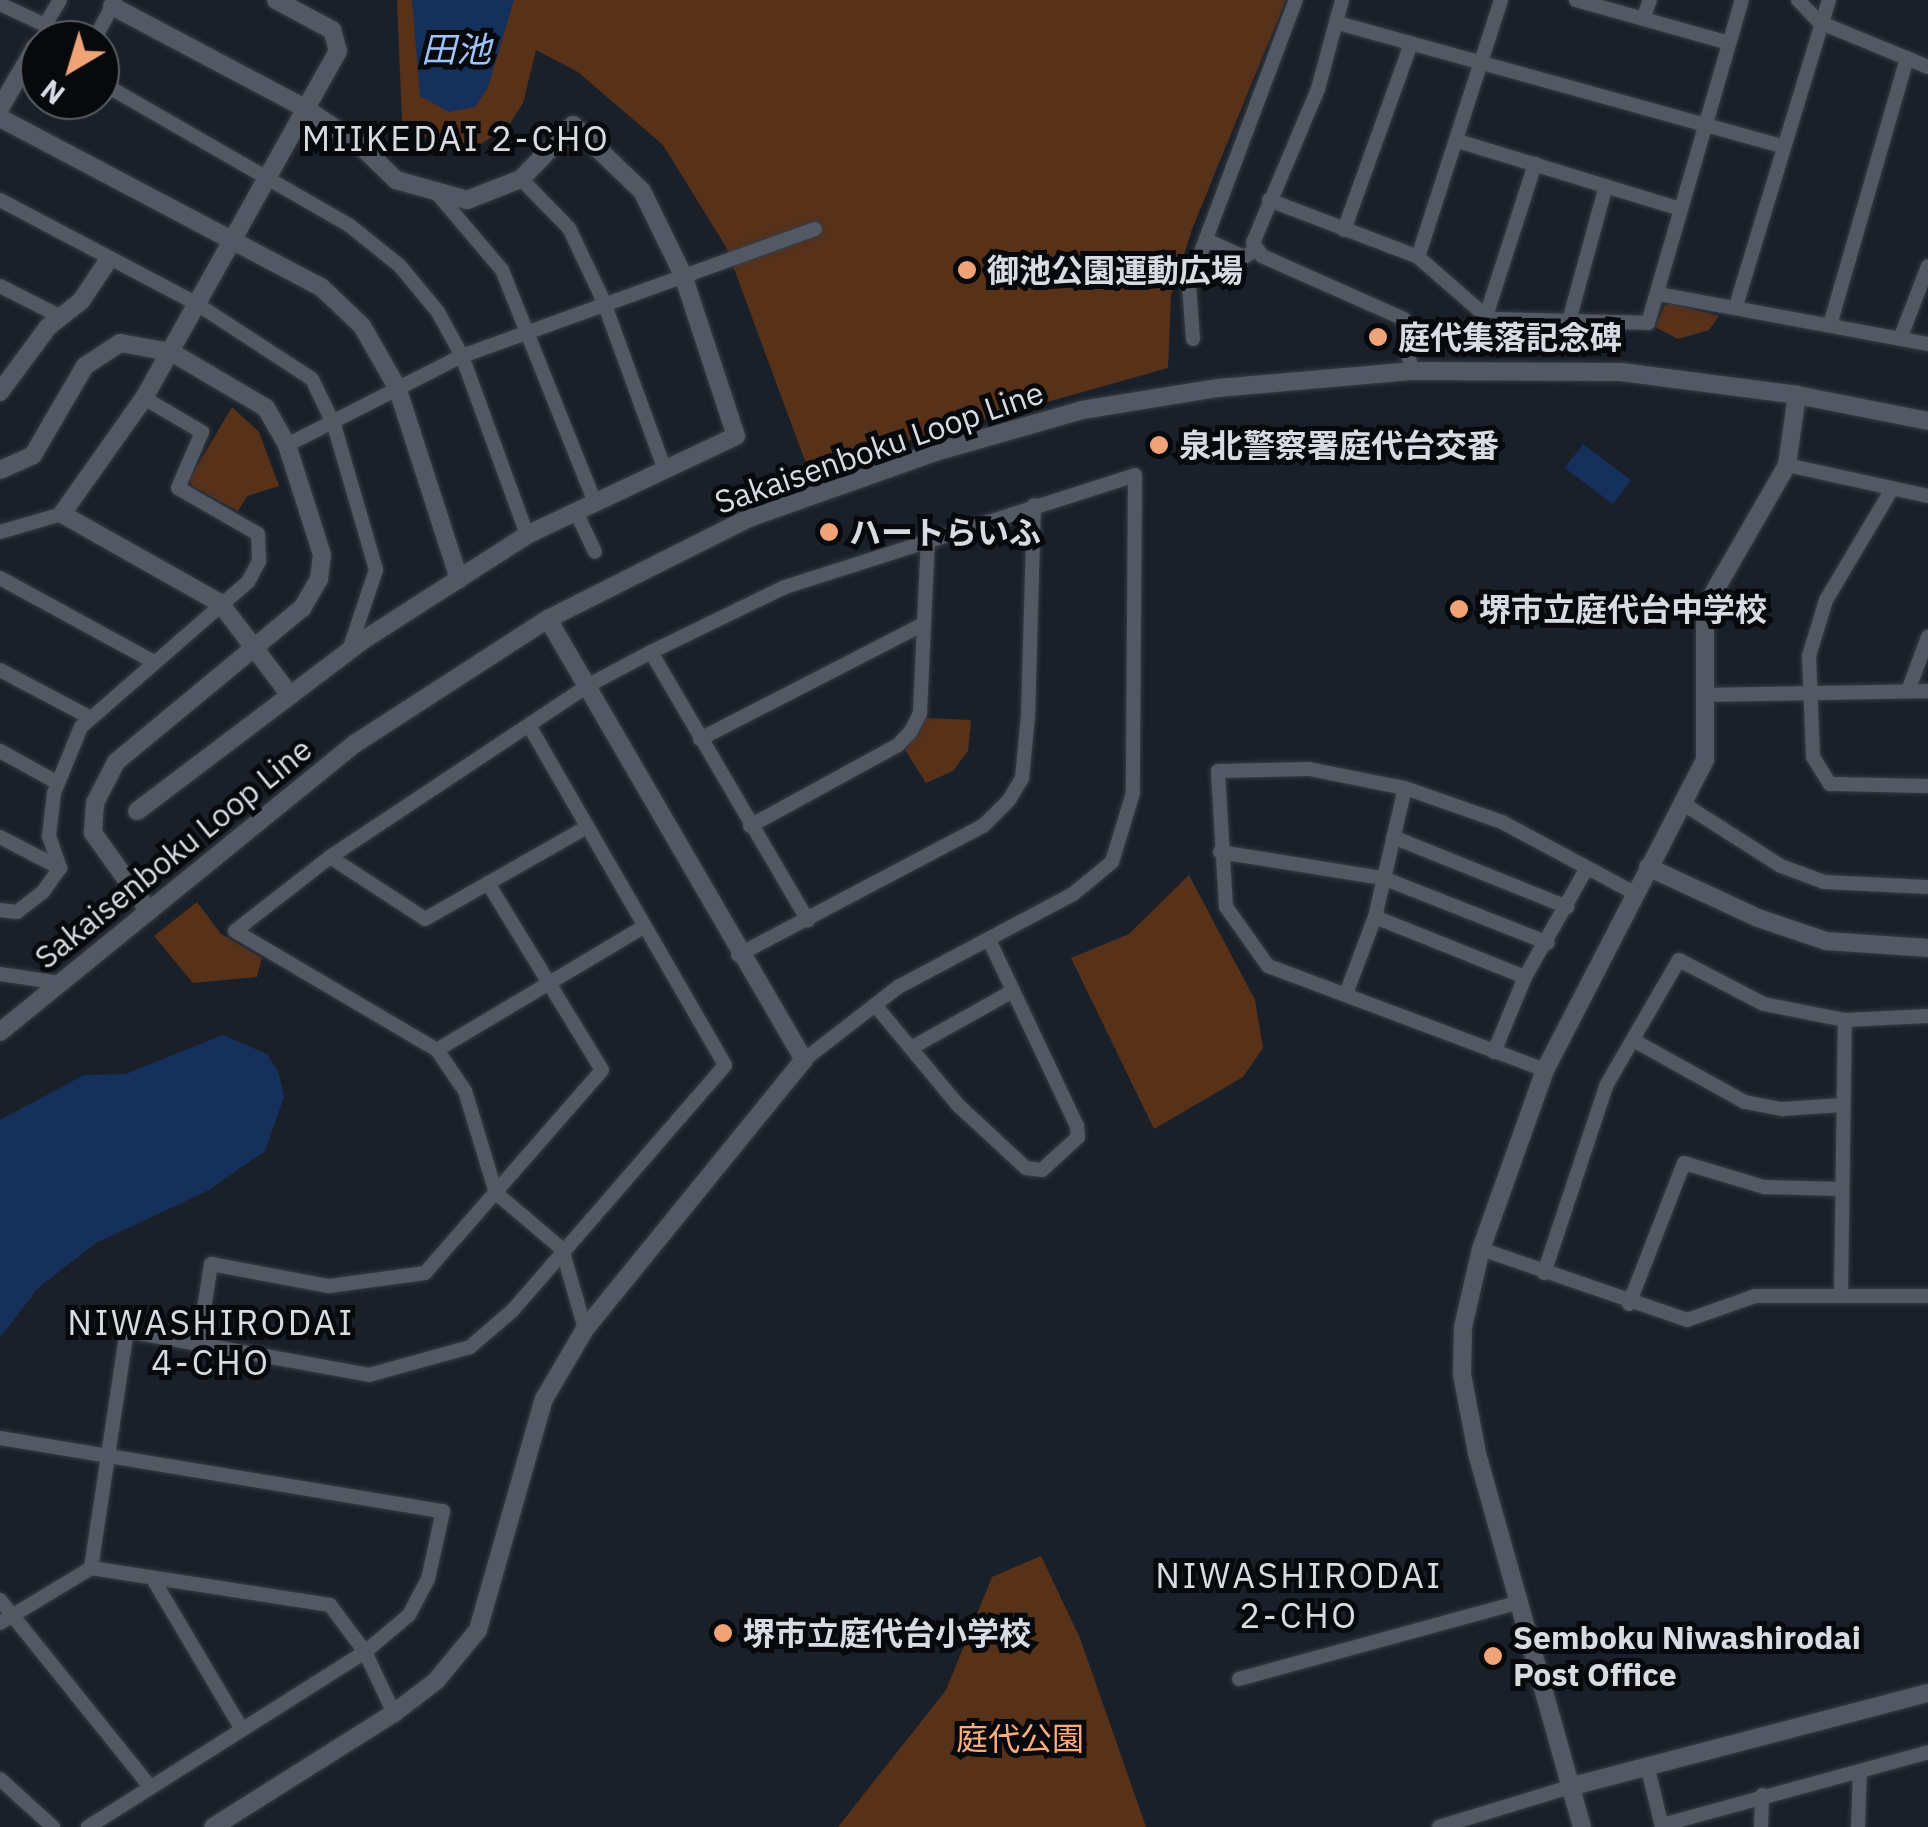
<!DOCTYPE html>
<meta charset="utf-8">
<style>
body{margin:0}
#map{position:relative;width:1928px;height:1827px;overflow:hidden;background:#1a2029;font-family:"IBM Plex Sans","Noto Sans JP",sans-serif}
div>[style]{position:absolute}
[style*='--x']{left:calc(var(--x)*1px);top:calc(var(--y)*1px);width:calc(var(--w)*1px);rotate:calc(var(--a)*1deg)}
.green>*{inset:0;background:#583119}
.water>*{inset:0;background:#14305b;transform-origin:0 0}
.roads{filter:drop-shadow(0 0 2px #373b43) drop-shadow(0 0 2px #373b43)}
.street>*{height:14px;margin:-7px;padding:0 7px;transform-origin:7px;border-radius:7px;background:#525964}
.secondary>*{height:18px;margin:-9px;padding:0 9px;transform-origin:9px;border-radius:9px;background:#525964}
.dots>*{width:28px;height:28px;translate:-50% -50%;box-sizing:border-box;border:5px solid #07090d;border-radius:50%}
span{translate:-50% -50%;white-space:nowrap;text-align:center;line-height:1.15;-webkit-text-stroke:10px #07090d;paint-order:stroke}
.poi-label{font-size:32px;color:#d7dbe2;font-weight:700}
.left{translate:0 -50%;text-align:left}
.street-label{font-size:32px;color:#d7dbe2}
.park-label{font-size:32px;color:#fdac7d}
.water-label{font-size:35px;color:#9ec4fd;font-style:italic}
.neighbourhood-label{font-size:35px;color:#d7dbe2;letter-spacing:2.5px}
.north{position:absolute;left:20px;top:20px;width:100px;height:100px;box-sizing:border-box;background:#07090d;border:2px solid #5a5d62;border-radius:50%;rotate:218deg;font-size:28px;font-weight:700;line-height:40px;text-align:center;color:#d7dbe2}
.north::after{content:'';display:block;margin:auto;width:35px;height:45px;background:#efa377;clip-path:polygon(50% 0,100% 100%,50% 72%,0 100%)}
</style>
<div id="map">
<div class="green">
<i style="clip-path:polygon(397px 0,1286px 0,1192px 229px,1171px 295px,1168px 368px,808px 469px,726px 247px,663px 145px,578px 72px,536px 50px,523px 103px,509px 125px,481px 144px,433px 143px,402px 121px)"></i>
<i style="clip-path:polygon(1665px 305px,1672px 304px,1719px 316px,1709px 330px,1678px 339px,1655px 327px)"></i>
<i style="clip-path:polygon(232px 407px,259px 432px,279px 486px,247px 496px,238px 511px,192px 486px,190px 478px)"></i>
<i style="clip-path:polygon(926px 718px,971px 720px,968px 751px,953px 771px,926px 783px,905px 750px)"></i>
<i style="clip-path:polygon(1189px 875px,1255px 1000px,1263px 1048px,1243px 1077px,1154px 1129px,1071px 958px,1129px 934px)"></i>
<i style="clip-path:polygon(197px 902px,221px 934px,262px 958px,257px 977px,193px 983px,154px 936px)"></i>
<i style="clip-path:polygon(1041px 1556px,1080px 1638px,1146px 1827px,838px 1827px,946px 1690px,992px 1577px)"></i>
</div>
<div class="water">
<i style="clip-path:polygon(412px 0,514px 0,488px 87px,475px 107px,449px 112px,420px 96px)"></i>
<i style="left:1583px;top:444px;width:60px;height:30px;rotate:37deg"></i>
<i style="clip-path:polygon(223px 1035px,267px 1054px,279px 1073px,284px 1097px,265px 1151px,209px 1190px,96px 1243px,38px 1288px,0 1338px,0 1120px,84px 1075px,126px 1074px)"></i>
</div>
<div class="roads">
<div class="street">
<i style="--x:1342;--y:0;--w:92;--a:105.1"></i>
<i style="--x:1318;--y:89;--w:167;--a:112.9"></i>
<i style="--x:1253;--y:243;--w:16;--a:55"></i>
<i style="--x:1262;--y:256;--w:155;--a:23.9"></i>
<i style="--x:1404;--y:319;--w:52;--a:82.3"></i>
<i style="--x:1576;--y:0;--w:159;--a:15.7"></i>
<i style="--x:1798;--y:0;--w:30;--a:46"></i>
<i style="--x:1819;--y:22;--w:118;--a:22.4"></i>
<i style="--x:0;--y:4;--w:50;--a:25"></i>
<i style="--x:45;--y:25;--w:29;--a:-59"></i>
<i style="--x:1643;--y:19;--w:20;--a:-70"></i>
<i style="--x:1338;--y:23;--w:462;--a:15.5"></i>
<i style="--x:94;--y:40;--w:44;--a:-61.7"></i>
<i style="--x:100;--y:82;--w:287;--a:29.9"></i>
<i style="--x:349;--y:225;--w:65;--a:38.8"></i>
<i style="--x:400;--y:266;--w:60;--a:50.4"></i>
<i style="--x:438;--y:312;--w:50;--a:61.4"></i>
<i style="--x:462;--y:356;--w:190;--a:70"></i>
<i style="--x:1458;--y:141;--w:232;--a:17"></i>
<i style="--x:521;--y:179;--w:69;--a:45.6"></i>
<i style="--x:569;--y:228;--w:80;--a:64.7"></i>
<i style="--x:603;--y:300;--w:179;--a:70"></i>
<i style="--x:435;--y:191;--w:104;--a:49.7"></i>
<i style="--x:502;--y:270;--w:251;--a:68.2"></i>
<i style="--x:0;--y:200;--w:223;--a:27.8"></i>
<i style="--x:197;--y:304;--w:137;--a:33.1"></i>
<i style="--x:312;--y:379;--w:51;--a:64.4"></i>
<i style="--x:334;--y:425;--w:151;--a:73.8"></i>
<i style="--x:376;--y:570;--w:84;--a:108.6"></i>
<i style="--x:1269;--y:200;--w:160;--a:20.9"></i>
<i style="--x:1418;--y:257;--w:94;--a:41.1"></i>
<i style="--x:1489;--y:319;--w:159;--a:1.4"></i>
<i style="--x:1648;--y:323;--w:336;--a:-73.8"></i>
<i style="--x:1344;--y:230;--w:198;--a:-70.2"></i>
<i style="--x:1206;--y:240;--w:42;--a:24.1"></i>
<i style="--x:1244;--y:257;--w:13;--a:-32"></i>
<i style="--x:1418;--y:257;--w:270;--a:-72.1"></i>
<i style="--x:0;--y:286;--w:68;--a:26.9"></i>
<i style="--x:1658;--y:294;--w:275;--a:10.5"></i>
<i style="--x:1736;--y:306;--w:320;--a:-73.1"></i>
<i style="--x:1486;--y:316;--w:160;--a:-72.1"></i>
<i style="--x:1569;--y:321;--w:140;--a:-74.7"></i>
<i style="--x:1830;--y:325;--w:278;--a:-73.9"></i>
<i style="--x:1193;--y:339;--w:55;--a:-94.2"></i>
<i style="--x:1189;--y:284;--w:303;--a:-69.4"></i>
<i style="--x:1900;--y:339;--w:78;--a:-69"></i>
<i style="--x:287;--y:445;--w:196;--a:-27"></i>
<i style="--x:462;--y:356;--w:375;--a:-19.8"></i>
<i style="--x:1787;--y:465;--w:144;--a:12.4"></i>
<i style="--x:1892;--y:489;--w:129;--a:120.7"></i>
<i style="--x:1826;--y:600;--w:59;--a:106.9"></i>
<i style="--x:1809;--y:656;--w:101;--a:87.7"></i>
<i style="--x:1813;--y:757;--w:32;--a:58"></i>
<i style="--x:1830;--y:784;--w:98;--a:1.2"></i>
<i style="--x:576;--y:512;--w:44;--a:64.6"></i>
<i style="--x:0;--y:532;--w:65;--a:-16.2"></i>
<i style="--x:0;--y:578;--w:173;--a:28.6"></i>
<i style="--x:651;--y:652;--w:311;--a:59.7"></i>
<i style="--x:0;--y:670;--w:101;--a:27.8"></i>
<i style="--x:1908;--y:691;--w:58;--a:-69.7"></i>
<i style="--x:1707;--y:695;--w:221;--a:-1"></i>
<i style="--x:700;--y:739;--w:252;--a:-27.2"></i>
<i style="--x:0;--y:751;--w:66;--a:28.9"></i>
<i style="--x:1682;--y:803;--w:117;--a:32.5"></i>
<i style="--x:1781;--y:866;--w:46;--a:20.4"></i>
<i style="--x:1824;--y:882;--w:104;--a:2.8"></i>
<i style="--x:750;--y:826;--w:169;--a:-28.7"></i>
<i style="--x:898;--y:745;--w:19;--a:-47"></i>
<i style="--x:911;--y:731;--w:20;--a:-63"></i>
<i style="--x:920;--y:713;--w:177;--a:-87.4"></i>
<i style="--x:0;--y:837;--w:68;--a:27.3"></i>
<i style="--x:1393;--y:837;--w:188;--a:21.9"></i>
<i style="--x:1220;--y:852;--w:165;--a:9.1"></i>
<i style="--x:1383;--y:878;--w:177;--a:21.5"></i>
<i style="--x:330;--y:857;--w:113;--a:33.1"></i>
<i style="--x:425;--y:919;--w:184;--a:-29.6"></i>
<i style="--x:0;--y:910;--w:17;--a:7"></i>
<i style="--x:17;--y:912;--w:33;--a:-38"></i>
<i style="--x:43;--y:892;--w:29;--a:-55"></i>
<i style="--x:60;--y:868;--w:34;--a:-109"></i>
<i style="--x:49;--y:836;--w:43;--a:-83.4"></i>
<i style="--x:54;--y:793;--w:71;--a:-67.8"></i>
<i style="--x:81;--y:727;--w:221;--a:-41"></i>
<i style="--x:248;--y:582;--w:24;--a:-62"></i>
<i style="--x:259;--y:561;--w:27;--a:-92"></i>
<i style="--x:258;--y:534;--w:92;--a:-150.1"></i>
<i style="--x:178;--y:488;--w:61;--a:-66.8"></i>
<i style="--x:202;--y:432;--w:67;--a:-149.6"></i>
<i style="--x:1375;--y:917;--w:162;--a:21.8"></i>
<i style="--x:738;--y:955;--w:277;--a:-27.8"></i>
<i style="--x:983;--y:826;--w:37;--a:-45"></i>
<i style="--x:1009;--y:800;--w:26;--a:-59"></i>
<i style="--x:1022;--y:778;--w:61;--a:-84.4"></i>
<i style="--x:1028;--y:717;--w:212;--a:-88.4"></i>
<i style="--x:0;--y:974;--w:62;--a:8.4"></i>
<i style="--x:1346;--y:994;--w:82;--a:-69.4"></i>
<i style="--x:1375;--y:917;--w:132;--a:-76.9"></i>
<i style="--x:875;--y:1005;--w:131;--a:50.3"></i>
<i style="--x:959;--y:1106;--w:91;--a:42.8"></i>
<i style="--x:1026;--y:1168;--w:16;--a:7"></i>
<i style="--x:1042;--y:1170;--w:49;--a:-42.5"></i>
<i style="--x:1078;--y:1137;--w:11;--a:-95"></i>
<i style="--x:1077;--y:1126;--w:206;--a:-115.3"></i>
<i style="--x:1633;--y:1040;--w:128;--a:29"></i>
<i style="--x:1745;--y:1102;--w:38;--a:11"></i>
<i style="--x:1782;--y:1109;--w:61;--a:-3.8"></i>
<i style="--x:911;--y:1048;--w:117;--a:-29.2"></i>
<i style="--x:437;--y:1050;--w:240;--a:-30.8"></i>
<i style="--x:1494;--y:1052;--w:81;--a:-67.5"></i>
<i style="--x:1525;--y:977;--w:125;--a:-60.4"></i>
<i style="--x:1545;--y:1070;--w:296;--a:-159.4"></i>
<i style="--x:1268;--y:966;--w:72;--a:-125.4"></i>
<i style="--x:1226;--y:907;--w:136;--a:-93.4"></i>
<i style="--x:1218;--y:771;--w:91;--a:-1.3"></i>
<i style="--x:1309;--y:769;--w:98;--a:11.2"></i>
<i style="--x:1405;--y:788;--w:103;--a:19.3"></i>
<i style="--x:1502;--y:822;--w:152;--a:28.2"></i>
<i style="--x:1481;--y:1249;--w:218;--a:19"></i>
<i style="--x:1687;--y:1320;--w:72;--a:-19.4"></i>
<i style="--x:1755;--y:1296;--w:173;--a:0"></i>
<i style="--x:1544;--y:1273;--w:199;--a:-71.6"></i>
<i style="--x:1607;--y:1084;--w:143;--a:-59.9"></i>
<i style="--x:1679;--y:960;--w:96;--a:27.4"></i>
<i style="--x:1764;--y:1004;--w:83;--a:11.2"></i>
<i style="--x:1845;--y:1020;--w:83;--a:-2.8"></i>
<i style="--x:1841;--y:1295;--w:275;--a:-89.2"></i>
<i style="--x:1629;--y:1304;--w:151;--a:-68.7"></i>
<i style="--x:1684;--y:1163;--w:84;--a:16.7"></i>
<i style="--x:1764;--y:1187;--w:76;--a:1.5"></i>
<i style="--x:585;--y:1329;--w:83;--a:-106"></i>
<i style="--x:562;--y:1249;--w:87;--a:-139.7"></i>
<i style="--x:496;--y:1193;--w:107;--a:-106.9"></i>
<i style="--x:465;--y:1091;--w:50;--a:-124.3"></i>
<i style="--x:437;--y:1050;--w:234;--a:-149.5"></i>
<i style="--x:235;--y:931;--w:120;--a:-37.9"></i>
<i style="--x:330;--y:857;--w:309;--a:-33.6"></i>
<i style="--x:587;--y:686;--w:72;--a:-28"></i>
<i style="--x:651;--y:652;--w:149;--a:-25.9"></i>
<i style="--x:785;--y:587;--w:367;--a:-17.7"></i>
<i style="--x:1135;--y:475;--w:318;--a:90.4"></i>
<i style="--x:1133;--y:793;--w:72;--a:106.9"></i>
<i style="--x:1112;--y:862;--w:50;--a:140.6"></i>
<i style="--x:1073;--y:894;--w:198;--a:152"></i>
<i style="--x:898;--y:987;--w:119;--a:142.2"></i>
<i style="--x:198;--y:1347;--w:84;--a:-81.1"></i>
<i style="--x:211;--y:1264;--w:120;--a:10.6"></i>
<i style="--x:329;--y:1286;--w:97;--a:-7.7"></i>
<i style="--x:425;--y:1273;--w:269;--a:-48.9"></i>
<i style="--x:602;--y:1070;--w:219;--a:-121.4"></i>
<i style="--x:0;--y:1438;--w:449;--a:9.4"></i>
<i style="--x:443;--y:1511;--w:70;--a:102.4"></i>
<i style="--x:428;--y:1579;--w:41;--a:117.8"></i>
<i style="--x:409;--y:1615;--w:57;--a:139.9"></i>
<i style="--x:365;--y:1652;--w:328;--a:147.7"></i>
<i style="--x:91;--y:1568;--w:240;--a:-81.4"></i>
<i style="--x:127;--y:1331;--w:246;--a:10.3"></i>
<i style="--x:369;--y:1375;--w:105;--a:-15.5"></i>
<i style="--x:470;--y:1347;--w:57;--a:-40.7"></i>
<i style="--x:513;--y:1310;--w:324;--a:-49.1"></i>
<i style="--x:725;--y:1065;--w:392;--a:-120"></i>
<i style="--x:153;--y:1579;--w:173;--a:59.4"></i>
<i style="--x:0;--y:1600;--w:236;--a:51.2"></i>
<i style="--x:0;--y:1623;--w:106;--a:-31.1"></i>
<i style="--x:91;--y:1568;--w:242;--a:8.8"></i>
<i style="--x:330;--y:1605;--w:59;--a:53.3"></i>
<i style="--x:365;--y:1652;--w:68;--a:64.6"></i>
<i style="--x:1239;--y:1679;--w:292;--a:-15.3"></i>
<i style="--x:1648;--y:1769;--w:60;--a:76.4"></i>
<i style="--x:0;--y:1779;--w:72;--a:42.2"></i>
<i style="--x:1662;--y:1825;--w:276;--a:-15.3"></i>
<i style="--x:1439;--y:1827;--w:140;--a:-17"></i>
<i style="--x:1761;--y:1827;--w:32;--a:-88"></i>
<i style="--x:1858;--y:1827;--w:56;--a:-88"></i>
</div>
<div class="secondary">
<i style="--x:276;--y:0;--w:64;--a:28.2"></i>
<i style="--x:332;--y:30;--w:22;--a:74"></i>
<i style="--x:338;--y:51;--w:398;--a:119.2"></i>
<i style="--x:144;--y:398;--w:142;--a:125.3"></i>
<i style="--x:62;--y:514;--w:181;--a:29.4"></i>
<i style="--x:220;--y:603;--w:116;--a:52.7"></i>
<i style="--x:112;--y:6;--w:218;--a:27.9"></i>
<i style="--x:305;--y:108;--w:68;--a:34.2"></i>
<i style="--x:361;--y:146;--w:49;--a:44.2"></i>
<i style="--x:396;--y:180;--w:74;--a:15.7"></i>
<i style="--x:467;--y:200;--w:58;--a:-21.3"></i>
<i style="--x:521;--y:179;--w:75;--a:-46.1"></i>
<i style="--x:573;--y:125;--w:95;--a:43.7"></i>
<i style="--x:642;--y:191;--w:93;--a:64"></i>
<i style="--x:683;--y:275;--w:169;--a:71.8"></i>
<i style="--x:736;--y:436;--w:231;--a:154.7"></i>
<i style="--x:527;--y:535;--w:196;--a:147.3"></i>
<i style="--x:362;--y:641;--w:282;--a:142.9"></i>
<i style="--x:0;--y:108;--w:69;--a:-59.7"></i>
<i style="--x:35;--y:48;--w:6;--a:31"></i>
<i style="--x:0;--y:118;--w:363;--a:27.8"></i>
<i style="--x:321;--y:287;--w:57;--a:43.6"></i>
<i style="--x:362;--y:326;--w:70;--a:60.2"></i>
<i style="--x:397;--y:387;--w:202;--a:72.1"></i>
<i style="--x:0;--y:392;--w:81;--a:-53.6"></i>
<i style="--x:48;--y:327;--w:42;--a:-38.2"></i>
<i style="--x:81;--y:301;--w:50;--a:-56.3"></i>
<i style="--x:0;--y:470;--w:36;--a:-24"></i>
<i style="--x:33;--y:455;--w:103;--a:-59.7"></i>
<i style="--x:85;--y:366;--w:42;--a:-33.3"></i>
<i style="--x:120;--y:343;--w:52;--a:10"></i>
<i style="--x:171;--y:352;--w:110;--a:30.5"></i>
<i style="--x:266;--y:408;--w:43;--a:60.4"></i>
<i style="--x:287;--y:445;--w:115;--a:72.3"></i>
<i style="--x:322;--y:555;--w:24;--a:97"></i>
<i style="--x:319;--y:579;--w:34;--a:120"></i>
<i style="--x:302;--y:608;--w:241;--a:140.4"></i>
<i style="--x:116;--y:762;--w:46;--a:117.1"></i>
<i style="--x:95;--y:803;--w:30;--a:94"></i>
<i style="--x:93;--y:833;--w:96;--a:54.3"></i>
<i style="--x:1648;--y:867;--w:121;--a:24.9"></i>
<i style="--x:1758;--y:918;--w:72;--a:18.7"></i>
<i style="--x:1826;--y:941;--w:102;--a:3.9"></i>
<i style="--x:0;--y:1032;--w:459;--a:-39.1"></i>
<i style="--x:356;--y:743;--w:229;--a:-32.9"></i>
<i style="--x:548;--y:619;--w:225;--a:-26.7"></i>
<i style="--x:749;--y:518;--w:197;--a:-19.5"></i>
<i style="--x:935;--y:452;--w:153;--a:-15.9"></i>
<i style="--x:1082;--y:410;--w:138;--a:-9.2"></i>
<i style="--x:1218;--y:388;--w:194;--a:-5"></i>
<i style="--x:1411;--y:371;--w:210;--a:0.3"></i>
<i style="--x:1621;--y:372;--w:177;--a:7.4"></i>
<i style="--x:1797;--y:395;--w:134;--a:11.2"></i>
<i style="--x:1573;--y:1786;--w:367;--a:-14.7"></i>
<i style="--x:213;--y:1827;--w:214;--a:-32.2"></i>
<i style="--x:394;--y:1713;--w:53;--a:-37.3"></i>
<i style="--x:436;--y:1681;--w:66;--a:-50.5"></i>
<i style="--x:478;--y:1630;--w:240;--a:-74.1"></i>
<i style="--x:544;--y:1399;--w:81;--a:-59.6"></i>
<i style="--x:585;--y:1329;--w:347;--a:-50.9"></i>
<i style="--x:804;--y:1060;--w:510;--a:-120.14"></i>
<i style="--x:1582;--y:1827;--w:388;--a:-105.7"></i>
<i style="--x:1477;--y:1453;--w:80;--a:-100.8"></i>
<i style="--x:1462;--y:1374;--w:47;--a:-88.8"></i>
<i style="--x:1463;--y:1327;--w:80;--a:-77"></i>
<i style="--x:1481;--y:1249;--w:190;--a:-70.3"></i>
<i style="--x:1545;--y:1070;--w:349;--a:-62.7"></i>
<i style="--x:1705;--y:760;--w:136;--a:-90"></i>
<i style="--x:1705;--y:624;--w:33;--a:-74"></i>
<i style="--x:1714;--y:592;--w:146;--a:-60.1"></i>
<i style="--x:1787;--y:465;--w:71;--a:-81.9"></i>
</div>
</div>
<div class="dots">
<i style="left:967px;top:270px;background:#efa377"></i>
<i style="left:1378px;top:337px;background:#efa377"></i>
<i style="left:1159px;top:445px;background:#efa377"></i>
<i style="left:829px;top:532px;background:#efa377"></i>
<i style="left:1459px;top:609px;background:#efa377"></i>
<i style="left:723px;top:1633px;background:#efa377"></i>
<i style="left:1493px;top:1656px;background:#efa377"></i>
</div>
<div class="poi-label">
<span class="left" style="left:987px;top:270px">御池公園運動広場</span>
<span class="left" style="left:1398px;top:337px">庭代集落記念碑</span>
<span class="left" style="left:1179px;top:445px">泉北警察署庭代台交番</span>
<span class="left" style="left:849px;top:532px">ハートらいふ</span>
<span class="left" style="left:1479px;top:609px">堺市立庭代台中学校</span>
<span class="left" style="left:743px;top:1633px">堺市立庭代台小学校</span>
<span class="left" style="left:1513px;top:1656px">Semboku Niwashirodai<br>Post Office</span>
</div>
<div class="street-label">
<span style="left:879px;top:447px;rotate:-19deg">Sakaisenboku Loop Line</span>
<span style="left:173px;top:853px;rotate:-39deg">Sakaisenboku Loop Line</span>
</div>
<div class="park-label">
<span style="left:1020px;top:1738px">庭代公園</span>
</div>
<div class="water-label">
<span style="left:456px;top:49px">田池</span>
</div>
<div class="neighbourhood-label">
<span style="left:456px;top:138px">MIIKEDAI 2-CHO</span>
<span style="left:211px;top:1342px">NIWASHIRODAI<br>4-CHO</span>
<span style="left:1299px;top:1595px">NIWASHIRODAI<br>2-CHO</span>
</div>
<div class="north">N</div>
</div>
